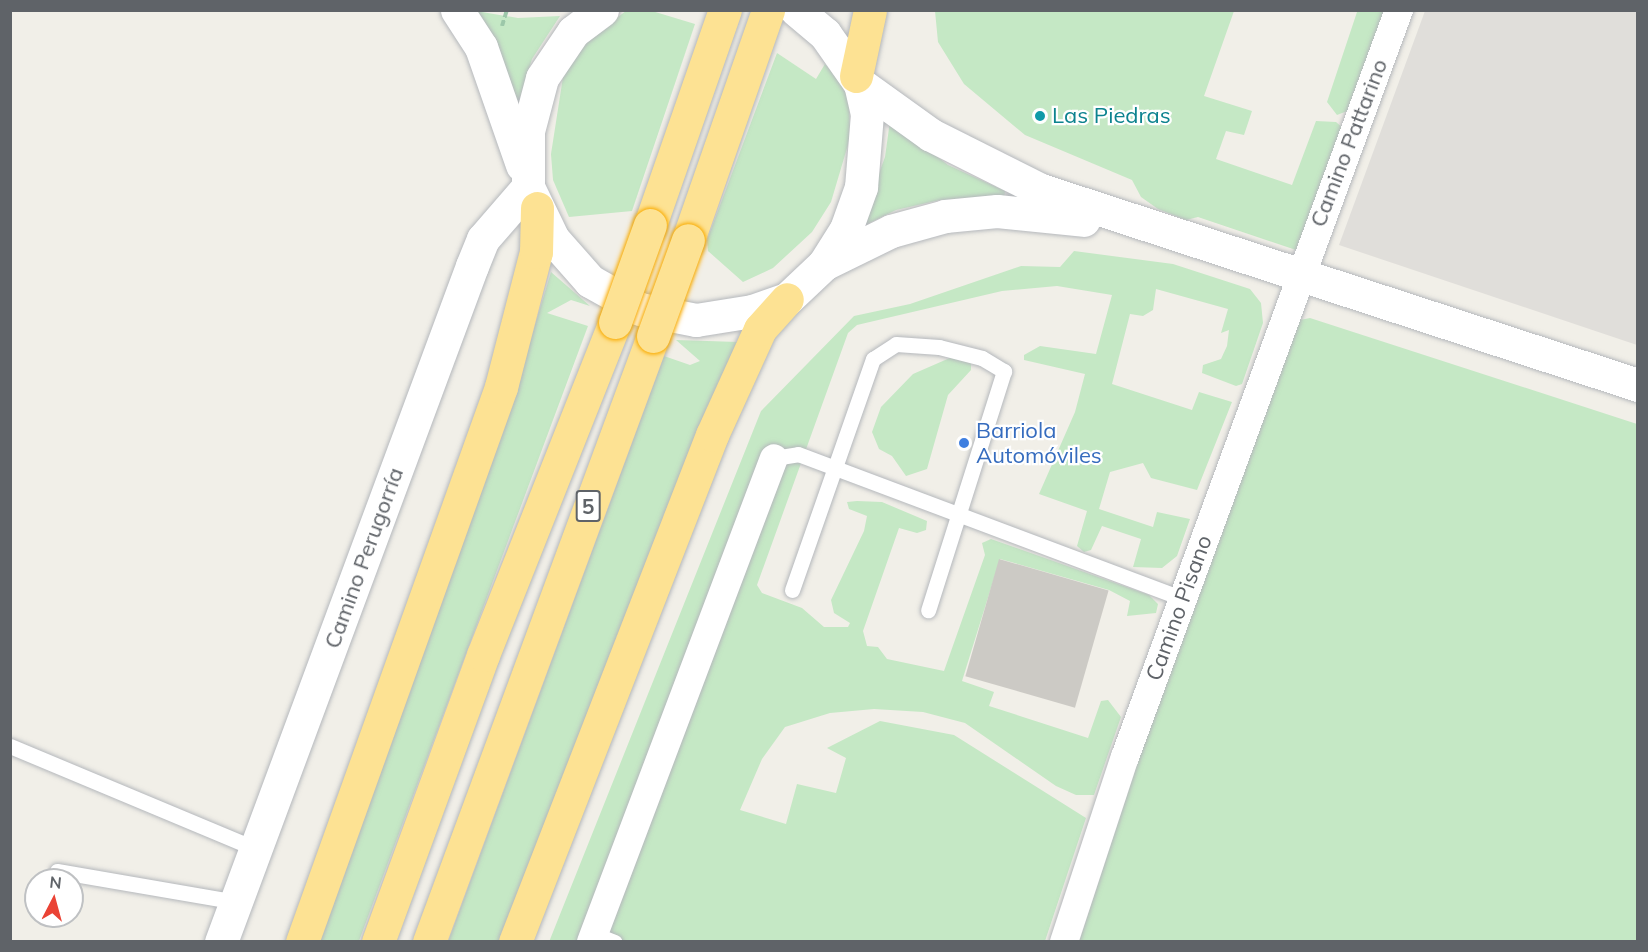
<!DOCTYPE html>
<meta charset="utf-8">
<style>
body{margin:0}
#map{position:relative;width:1648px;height:952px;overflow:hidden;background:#f1efe8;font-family:Mulish,sans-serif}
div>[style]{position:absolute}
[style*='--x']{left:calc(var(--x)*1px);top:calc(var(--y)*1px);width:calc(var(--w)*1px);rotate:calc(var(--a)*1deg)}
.industrial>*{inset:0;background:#e0deda}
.green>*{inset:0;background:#c5e8c5}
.building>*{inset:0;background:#cccac5;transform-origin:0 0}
.path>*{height:4px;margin-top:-2px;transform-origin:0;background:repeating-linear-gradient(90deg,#9cc7a9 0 6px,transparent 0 9px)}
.roads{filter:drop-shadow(0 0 2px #b5b8bc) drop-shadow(0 0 2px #b5b8bc)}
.lane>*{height:15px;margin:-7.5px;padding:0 7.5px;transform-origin:7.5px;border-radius:7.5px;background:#fff}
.street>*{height:28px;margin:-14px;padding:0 14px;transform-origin:14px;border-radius:14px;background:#fff}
.secondary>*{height:33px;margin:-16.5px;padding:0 16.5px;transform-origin:16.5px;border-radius:16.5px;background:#fff}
.highway>*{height:33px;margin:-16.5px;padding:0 16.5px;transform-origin:16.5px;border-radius:16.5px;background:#fde293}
.bridges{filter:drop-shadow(0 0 2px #f9ab00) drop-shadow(0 0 2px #f9ab00)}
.highway-bridge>*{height:33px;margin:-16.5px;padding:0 16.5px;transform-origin:16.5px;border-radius:16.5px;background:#fde293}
.dots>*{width:16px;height:16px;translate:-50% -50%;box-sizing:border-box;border:3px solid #fff;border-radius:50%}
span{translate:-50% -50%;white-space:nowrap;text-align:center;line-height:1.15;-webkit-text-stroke:4.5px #fff;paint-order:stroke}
.shield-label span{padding:2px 4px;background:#fff;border:2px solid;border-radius:4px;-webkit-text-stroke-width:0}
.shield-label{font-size:21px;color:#5f6368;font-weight:700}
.culture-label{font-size:22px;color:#0d838f}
.left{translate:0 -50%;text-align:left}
.street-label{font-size:22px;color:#5f6368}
.shop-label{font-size:22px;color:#366cbe}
.frame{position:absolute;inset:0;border:12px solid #5f6368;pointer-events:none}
.north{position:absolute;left:24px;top:868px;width:60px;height:60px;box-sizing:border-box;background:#fff;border:2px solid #bfc1c3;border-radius:50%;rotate:6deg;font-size:16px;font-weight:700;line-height:24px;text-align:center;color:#5f6368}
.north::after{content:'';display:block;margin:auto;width:21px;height:27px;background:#ea4335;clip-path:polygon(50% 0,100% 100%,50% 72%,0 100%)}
</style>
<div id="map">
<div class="industrial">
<i style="clip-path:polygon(1425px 11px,1637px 11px,1637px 345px,1339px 245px)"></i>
</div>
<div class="green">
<i style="clip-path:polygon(476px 11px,518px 18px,560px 16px,532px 59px,516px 110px)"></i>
<i style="clip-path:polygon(626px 11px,652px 11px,695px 24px,632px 211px,569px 217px,553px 180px,551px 154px,563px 77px,585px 41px)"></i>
<i style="clip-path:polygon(935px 11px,1234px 11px,1204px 96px,1252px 111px,1244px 135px,1226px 131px,1216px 159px,1292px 185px,1316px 121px,1336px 122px,1344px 129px,1296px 250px,1198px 217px,1186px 220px,1158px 209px,1141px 197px,1132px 180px,1025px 135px,964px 84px,938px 42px)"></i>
<i style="clip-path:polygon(1353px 11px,1392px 11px,1355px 108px,1337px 115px,1327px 102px,1357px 12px)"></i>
<i style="clip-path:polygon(777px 53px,816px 79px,825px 64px,849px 93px,850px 138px,831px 202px,812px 232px,773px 268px,743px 282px,708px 251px,707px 240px)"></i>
<i style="clip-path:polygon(890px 121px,948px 165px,1005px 191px,1004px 198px,940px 200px,896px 210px,859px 228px,885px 157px)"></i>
<i style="clip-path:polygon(1074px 251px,1173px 264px,1250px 289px,1261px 303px,1263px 323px,1242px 384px,1236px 386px,1202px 373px,1203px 365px,1221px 359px,1227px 346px,1229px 330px,1221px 333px,1228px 309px,1156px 289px,1153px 310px,1143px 316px,1130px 314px,1112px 384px,1192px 410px,1199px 392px,1232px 402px,1197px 490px,1151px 478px,1143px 463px,1110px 472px,1099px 509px,1153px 527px,1157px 512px,1190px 519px,1177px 556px,1162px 568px,1133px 567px,1141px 539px,1102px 526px,1091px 550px,1084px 552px,1077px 546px,1087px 511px,1039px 494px,1075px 412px,1085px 374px,1024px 360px,1024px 355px,1040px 346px,1096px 354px,1112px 295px,1057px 286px,1002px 291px,857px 325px,848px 333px,757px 585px,762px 593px,802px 608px,824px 627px,848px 627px,850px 623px,834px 613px,831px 600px,864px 531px,867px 516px,849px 509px,847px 502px,857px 501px,882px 502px,927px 521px,926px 530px,917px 533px,899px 528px,863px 631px,867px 646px,878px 647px,887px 659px,944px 671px,985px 555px,982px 543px,991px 539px,1149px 595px,1158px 604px,1156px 613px,1127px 616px,1130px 601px,1109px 590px,1000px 559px,962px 681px,994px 692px,989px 706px,1088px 738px,1101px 701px,1108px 700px,1121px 717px,1094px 795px,1076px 795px,1056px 786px,965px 723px,923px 712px,874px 709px,830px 713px,785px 727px,762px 759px,740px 810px,786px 824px,797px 784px,836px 793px,846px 758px,827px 748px,880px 721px,954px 735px,1086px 818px,1045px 941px,549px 942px,761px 411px,854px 316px,910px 304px,1021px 266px,1060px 267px)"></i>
<i style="clip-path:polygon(551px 272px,590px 306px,571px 300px,547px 313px,588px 326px,359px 941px,319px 942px,512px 401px)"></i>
<i style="clip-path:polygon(1310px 318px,1637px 424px,1637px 941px,1079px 942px,1147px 730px,1300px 320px)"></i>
<i style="clip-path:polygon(676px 340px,738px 342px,501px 941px,448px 942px,664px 356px,690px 365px,700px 361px)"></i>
<i style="clip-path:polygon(952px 357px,971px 360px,971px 370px,948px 395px,927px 469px,906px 476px,892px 456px,879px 449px,872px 432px,881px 407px,913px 374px)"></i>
</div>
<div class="building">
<i style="left:999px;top:559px;width:114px;height:122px;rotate:16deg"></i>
</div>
<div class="path">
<i style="--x:502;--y:26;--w:17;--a:-73"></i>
</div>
<div class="roads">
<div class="lane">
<i style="--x:774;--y:458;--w:24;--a:-9"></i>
<i style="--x:798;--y:454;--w:410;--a:20.6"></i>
<i style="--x:792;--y:590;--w:245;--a:-70.7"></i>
<i style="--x:873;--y:359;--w:27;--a:-33"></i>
<i style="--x:896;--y:344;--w:43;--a:4"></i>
<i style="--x:939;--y:347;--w:44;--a:14.3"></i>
<i style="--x:982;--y:358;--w:26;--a:31"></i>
<i style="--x:1004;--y:371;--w:251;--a:107.6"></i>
<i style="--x:10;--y:746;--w:267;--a:22.7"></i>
<i style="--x:57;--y:871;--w:182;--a:9.8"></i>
<i style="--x:594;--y:934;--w:22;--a:21"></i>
</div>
<div class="street">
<i style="--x:591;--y:942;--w:517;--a:-69.29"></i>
<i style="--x:1064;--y:942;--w:195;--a:-71.8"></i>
<i style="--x:1125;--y:757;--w:796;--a:-69.86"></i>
</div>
<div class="secondary">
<i style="--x:457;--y:10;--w:44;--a:57"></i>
<i style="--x:481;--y:47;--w:125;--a:70.8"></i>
<i style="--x:602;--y:10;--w:36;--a:143"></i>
<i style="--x:573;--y:32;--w:55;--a:124"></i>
<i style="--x:542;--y:78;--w:55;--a:104.8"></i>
<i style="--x:528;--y:131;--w:56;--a:90"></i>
<i style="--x:528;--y:187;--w:58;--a:64.3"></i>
<i style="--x:553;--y:239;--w:56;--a:48.6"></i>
<i style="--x:590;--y:281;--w:57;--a:29.2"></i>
<i style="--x:640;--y:309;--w:57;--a:11.1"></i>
<i style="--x:696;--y:320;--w:57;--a:-9.1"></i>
<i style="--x:752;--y:311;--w:37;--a:-19"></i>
<i style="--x:787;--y:299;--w:51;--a:-43.4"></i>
<i style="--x:824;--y:264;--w:41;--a:-57.8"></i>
<i style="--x:846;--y:229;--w:45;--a:-70.3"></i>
<i style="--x:861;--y:187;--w:73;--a:-85.3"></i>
<i style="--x:867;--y:114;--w:31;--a:-103"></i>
<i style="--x:860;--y:84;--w:61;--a:-125"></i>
<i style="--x:825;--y:34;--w:38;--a:-140"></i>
<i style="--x:860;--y:84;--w:87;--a:35.7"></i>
<i style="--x:931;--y:135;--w:123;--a:26.6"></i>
<i style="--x:1041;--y:190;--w:628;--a:18.09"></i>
<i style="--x:824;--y:264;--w:75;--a:-26.2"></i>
<i style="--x:891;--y:231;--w:56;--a:-15.5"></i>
<i style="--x:945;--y:216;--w:52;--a:-5.5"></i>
<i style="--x:997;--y:211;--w:87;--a:5.9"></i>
<i style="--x:221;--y:942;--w:721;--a:-69.63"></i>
<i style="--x:472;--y:266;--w:29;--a:-68"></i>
<i style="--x:483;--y:239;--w:69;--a:-49.1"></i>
</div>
<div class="highway">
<i style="--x:856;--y:76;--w:67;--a:-78"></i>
<i style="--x:650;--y:225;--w:228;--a:-70.8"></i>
<i style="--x:688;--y:240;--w:244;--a:-70.8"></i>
<i style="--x:302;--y:942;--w:590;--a:-70.27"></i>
<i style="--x:501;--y:387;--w:139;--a:-75.5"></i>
<i style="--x:536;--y:252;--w:44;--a:-88.7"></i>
<i style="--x:378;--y:942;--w:306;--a:-69.9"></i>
<i style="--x:483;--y:655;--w:358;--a:-68.4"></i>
<i style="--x:429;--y:942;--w:646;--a:-69.71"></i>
<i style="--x:515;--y:942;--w:544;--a:-68.77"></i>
<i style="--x:712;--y:435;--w:116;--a:-65.6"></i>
<i style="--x:760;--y:329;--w:40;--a:-48"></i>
</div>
</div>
<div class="bridges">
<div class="highway-bridge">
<i style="--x:615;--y:322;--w:103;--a:-70.2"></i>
<i style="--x:653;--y:336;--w:102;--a:-70"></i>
</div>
</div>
<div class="dots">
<i style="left:1040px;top:116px;background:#0f9aa8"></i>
<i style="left:964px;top:443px;background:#3f7fe0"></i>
</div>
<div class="shield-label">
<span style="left:588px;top:506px">5</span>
</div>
<div class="culture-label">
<span class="left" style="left:1052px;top:116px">Las Piedras</span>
</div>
<div class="street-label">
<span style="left:1349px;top:143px;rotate:-69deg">Camino Pattarino</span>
<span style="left:364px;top:558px;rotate:-70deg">Camino Perugorría</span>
<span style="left:1179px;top:608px;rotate:-70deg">Camino Pisano</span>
</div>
<div class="shop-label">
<span class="left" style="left:976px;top:443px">Barriola<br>Automóviles</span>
</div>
<div class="frame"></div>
<div class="north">N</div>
</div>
